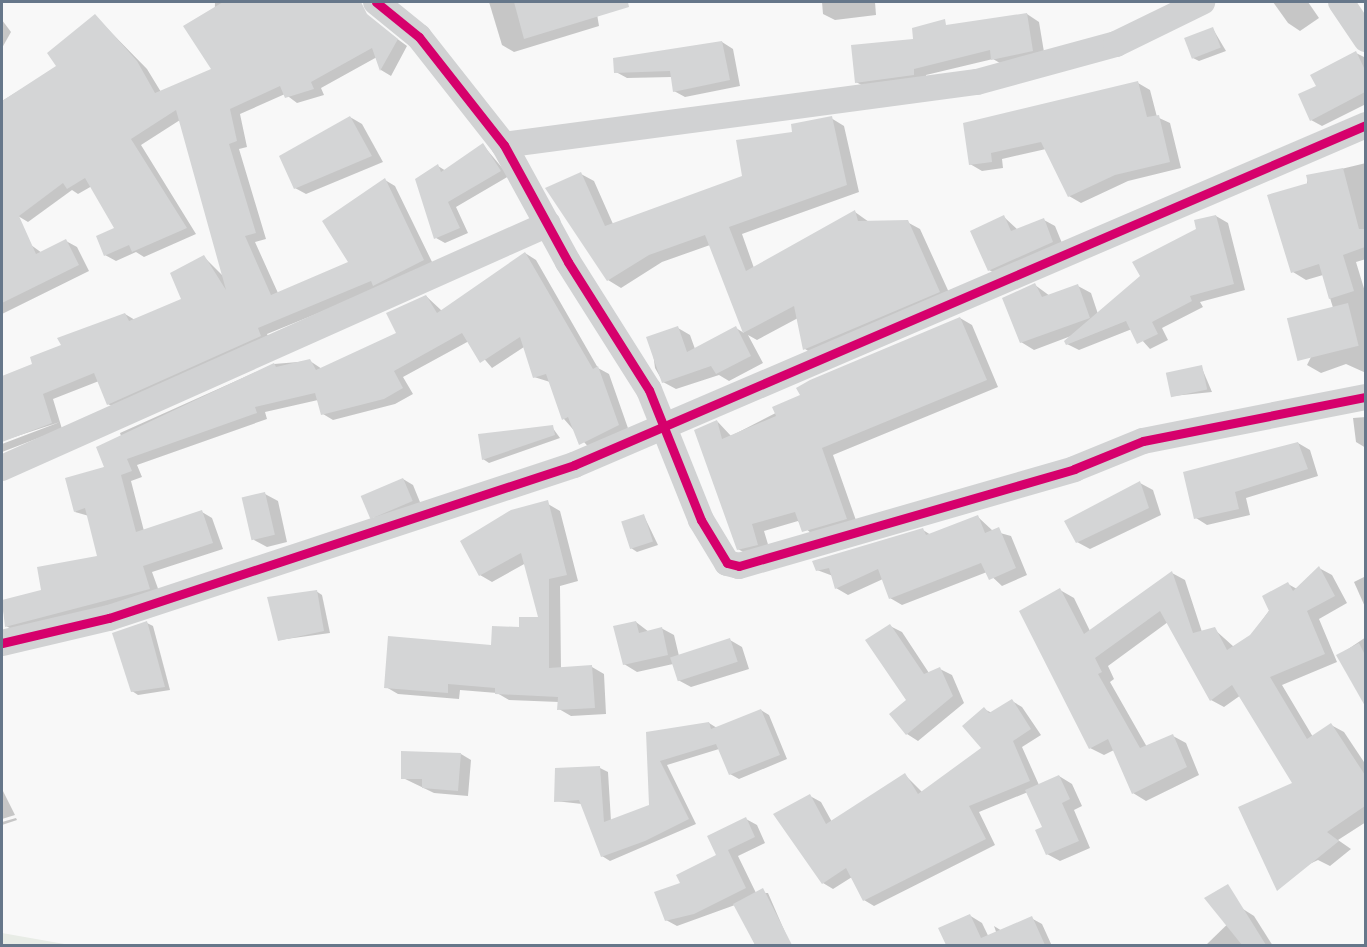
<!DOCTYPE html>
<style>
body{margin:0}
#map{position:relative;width:1367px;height:947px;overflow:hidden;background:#f8f8f8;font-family:"Work Sans",sans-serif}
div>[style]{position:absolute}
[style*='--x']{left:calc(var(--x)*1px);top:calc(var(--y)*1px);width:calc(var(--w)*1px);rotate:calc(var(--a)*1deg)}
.green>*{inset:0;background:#e8ece6}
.shadow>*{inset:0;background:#0003}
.building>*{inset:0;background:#d4d5d6;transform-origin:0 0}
.street>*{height:26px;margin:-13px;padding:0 13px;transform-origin:13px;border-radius:13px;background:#d1d2d3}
.cycleway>*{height:9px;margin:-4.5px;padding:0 4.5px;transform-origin:4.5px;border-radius:4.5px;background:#d6006c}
span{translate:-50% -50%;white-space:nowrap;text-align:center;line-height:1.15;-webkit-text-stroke:6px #fff;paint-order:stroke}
.frame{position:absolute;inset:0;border:3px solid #66778a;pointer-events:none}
</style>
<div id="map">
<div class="green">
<i style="clip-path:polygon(2px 933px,70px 945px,2px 945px)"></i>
</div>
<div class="shadow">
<i style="clip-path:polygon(215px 2px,356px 2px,366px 23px,369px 18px,407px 46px,391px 76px,381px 70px,377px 57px,321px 88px,324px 95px,297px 103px,285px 94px,240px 114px,247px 147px,239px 149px,266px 239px,255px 242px,278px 293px,350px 262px,385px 180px,395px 186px,434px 266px,267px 334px,271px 342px,119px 410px,108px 404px,99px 381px,53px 399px,62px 429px,2px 452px,2px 444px,60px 422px,2px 441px,2px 383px,125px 314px,135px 320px,183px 300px,204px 257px,223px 276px,180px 120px,141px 145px,196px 234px,144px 257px,136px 252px,116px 261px,105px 255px,116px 229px,92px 186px,78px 194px,72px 190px,28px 222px,18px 216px,2px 192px,2px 101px,58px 67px,95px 16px,147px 69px,161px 92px,213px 70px)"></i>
<i style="clip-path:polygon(489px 2px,595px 2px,599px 26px,514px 52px,502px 45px)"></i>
<i style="clip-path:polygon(822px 2px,875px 2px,876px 15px,835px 20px,823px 14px)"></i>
<i style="clip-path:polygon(1273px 2px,1308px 2px,1319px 18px,1300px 31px,1288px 23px)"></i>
<i style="clip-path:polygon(1027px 14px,1039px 22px,1045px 58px,1005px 66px,993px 59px,926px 75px,926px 82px,869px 89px,856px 82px,914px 40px)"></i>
<i style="clip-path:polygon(2px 20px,11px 32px,2px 48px)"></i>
<i style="clip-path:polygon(1213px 29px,1226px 51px,1199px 61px,1193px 58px)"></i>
<i style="clip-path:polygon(722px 42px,733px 49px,740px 86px,685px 97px,674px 91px,672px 77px,627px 78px,616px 72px)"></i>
<i style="clip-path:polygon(1356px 53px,1366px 58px,1366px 104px,1322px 126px,1311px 120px,1318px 87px)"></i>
<i style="clip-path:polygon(1138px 83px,1150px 90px,1157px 117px,1170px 123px,1181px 168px,1128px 181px,1081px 203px,1069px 196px,1046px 149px,1002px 159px,1003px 168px,982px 171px,970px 164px,965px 124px)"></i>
<i style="clip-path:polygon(350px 117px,362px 124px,383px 162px,306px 194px,295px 188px)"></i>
<i style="clip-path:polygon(831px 118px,844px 126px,859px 192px,742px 234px,754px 268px,855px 212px,869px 222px,907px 222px,920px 229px,952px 299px,818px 357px,805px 349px,798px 318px,757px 340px,748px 335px,763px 363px,729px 381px,719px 375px,676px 389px,663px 382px,655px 368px,651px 337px,678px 328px,690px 335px,695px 349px,736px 328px,744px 333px,710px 245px,662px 262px,621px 288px,608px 280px,581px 174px,594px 181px,613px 224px,743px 177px,794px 133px)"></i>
<i style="clip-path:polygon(483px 145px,509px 176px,456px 207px,468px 233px,445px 243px,436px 238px,417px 180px,438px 166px,446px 171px)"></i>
<i style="clip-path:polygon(1366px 163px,1366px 259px,1356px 262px,1366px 295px,1366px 373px,1346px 364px,1321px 373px,1307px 365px,1334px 311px,1323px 275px,1306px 280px,1293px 272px,1308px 177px)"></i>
<i style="clip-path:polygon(1216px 216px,1228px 223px,1245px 290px,1200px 302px,1203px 307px,1162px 328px,1168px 340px,1150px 349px,1132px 329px,1079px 350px,1067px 344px,1071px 336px,1034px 350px,1021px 342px,1035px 285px,1050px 296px,1078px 286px,1091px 293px,1098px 314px)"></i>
<i style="clip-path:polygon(1004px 217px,1018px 230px,1044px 220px,1055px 226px,1064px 248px,1000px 276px,989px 270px)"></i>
<i style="clip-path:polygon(66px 241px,77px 247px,89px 271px,2px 314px,2px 260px,31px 245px,42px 253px)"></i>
<i style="clip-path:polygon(525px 253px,536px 260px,598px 368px,609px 374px,629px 431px,591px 450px,564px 419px,550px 382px,534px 377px,524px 347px,492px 368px,469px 341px,403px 377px,413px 394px,395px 404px,333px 420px,323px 414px,318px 400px,265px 412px,267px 419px,137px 465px,142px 477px,131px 481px,144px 531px,202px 512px,212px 518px,223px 549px,152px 572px,160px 594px,17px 632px,6px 626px,2px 602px,43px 591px,99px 557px,89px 516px,75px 512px,122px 439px,120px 433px,274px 364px,310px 361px,322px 369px,398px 333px,426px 296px,442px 311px)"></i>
<i style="clip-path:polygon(960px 318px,972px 325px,998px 387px,833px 455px,858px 526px,816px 538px,798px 521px,764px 531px,770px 551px,750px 556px,738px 549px,717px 421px,731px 436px)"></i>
<i style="clip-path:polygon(1201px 366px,1212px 392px,1173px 396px)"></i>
<i style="clip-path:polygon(1366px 417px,1366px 448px,1356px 442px,1353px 418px)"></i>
<i style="clip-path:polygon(552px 427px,560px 438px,489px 463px,483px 459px)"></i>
<i style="clip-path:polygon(1298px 443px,1310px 450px,1318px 476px,1246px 498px,1250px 515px,1207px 525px,1196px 518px)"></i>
<i style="clip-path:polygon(403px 479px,413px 485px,422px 507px,381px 521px,371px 515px)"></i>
<i style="clip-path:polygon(1140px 483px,1153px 490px,1161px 515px,1090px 549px,1077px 542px)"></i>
<i style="clip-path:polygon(265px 494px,278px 501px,287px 542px,267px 547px,254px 540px)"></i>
<i style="clip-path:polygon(548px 504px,560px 511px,578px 581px,560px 586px,561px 669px,592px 667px,604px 674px,606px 714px,571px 716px,559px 709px,559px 702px,509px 700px,497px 693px,460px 690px,459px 699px,398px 694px,386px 687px,493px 646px,540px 618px,526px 563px,492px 582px,480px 575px)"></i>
<i style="clip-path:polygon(644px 516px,658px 545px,637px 552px,631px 548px)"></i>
<i style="clip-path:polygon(978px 517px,993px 531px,1011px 536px,1027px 575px,1002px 586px,987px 572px,902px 605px,890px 598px,883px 579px,848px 595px,836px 588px,833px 576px,817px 570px,923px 530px,931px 535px)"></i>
<i style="clip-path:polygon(1319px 568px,1332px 575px,1347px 603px,1319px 619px,1337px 662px,1282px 685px,1313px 737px,1331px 725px,1344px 732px,1366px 765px,1366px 822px,1338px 840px,1351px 849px,1330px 866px,1318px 860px,1282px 877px,1294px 784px,1241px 695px,1224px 707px,1211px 700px,1168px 622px,1108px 666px,1114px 679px,1110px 682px,1147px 747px,1173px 736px,1186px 743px,1199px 775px,1146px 801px,1133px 793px,1114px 750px,1104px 755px,1090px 748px,1060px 590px,1074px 598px,1090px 631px,1172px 573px,1185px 580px,1202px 632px,1214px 629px,1234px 647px,1251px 636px,1288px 584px,1297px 589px)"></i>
<i style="clip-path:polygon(1366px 576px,1366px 609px,1354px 582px)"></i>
<i style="clip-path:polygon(316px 591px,322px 595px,330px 633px,279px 640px)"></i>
<i style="clip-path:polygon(636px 622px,649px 632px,661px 628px,674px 635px,679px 656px,730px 640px,742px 647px,749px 669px,691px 687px,678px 680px,673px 664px,637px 672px,624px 664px)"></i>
<i style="clip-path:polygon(147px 623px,153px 626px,170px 690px,138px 695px,132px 691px)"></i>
<i style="clip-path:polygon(890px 626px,902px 632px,929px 673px,940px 669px,952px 675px,964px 703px,918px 741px,907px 734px,908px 700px)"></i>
<i style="clip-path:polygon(1366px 637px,1366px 697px,1338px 656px)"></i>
<i style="clip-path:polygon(1012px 701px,1022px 707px,1041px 735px,1022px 747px,1039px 785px,1059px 776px,1072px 784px,1082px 806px,1074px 810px,1090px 848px,1060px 861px,1047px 854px,1044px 828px,1028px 792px,979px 812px,995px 845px,874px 906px,864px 900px,852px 877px,833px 889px,823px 883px,810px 796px,821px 802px,832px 822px,905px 775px,923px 793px,984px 749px,984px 709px,992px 713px)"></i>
<i style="clip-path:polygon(761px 710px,769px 715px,787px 759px,739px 779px,730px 774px,719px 749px,667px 765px,696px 824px,610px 861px,602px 856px,582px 804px,555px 801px,600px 768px,608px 772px,611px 821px,651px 806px,647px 733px,709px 723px,717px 728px)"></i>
<i style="clip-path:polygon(461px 754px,471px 760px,468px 796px,434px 793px,403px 778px)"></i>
<i style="clip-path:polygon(2px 789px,15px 815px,2px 819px)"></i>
<i style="clip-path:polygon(16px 818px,17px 820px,2px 825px,2px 822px)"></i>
<i style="clip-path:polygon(746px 819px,757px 825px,765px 843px,738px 856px,756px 893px,768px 893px,791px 946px,756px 946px,735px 905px,677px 926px,666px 920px,682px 884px,718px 856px)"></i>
<i style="clip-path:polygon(1243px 909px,1254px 916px,1273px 946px,1205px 946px)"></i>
<i style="clip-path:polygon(969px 915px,982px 923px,993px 946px,948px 946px,940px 929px)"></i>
<i style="clip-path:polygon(1031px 918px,1042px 924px,1052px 946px,1001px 946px,994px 926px,1002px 931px)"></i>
</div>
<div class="building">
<i style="clip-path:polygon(223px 2px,361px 2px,367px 14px,398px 39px,380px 71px,372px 48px,311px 82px,314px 89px,285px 98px,280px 86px,230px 109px,237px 141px,229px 144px,256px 233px,245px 236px,271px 295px,348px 262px,322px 221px,385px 178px,424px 260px,373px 286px,371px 281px,258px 328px,261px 336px,107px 405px,94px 373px,43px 394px,52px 423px,2px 442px,2px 376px,32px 364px,30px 357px,61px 345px,57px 338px,125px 313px,129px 321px,181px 299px,170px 273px,204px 255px,226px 290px,176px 110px,131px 139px,187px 228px,132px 252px,129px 245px,104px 256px,96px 236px,114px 228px,85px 178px,67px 189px,63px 183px,19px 216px,36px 254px,66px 239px,79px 265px,2px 303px,2px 101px,56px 66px,47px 53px,95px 14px,137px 61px,155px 93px,211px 69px,183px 26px)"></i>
<i style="clip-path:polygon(514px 2px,628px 2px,629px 7px,524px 39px)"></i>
<i style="clip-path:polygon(1027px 13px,1033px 51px,991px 60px,990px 50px,914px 69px,914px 75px,855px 83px,851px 45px,913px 39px,912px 28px,945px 19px,946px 25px)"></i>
<i style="left:1213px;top:27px;width:22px;height:31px;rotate:69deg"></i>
<i style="clip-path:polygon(722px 41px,730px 80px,673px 92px,670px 71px,614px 73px,613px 58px)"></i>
<i style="clip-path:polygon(1356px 51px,1365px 70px,1365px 92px,1310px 121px,1298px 94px,1316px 86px,1310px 75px)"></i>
<i style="clip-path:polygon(1138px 81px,1147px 117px,1159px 115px,1170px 162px,1115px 175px,1068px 197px,1041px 142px,991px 153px,992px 162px,969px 165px,963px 123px)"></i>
<i style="clip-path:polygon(350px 116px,372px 156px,294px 189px,279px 156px)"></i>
<i style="clip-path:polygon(832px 116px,847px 185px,729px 227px,746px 271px,855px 210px,858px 221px,908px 220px,940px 292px,803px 350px,794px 306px,743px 333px,705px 235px,649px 255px,607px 281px,545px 188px,581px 172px,605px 226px,742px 176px,736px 140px,792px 132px,791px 124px)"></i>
<i style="clip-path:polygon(483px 143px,501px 171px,448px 202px,460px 228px,434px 239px,415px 179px,438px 164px,441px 172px)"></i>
<i style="clip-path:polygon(1343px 168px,1359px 229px,1365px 229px,1365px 247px,1343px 255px,1354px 291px,1329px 299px,1319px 264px,1291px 273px,1267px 195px,1308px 183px,1306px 175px)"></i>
<i style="clip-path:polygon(1004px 215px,1011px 231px,1044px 218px,1053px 242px,988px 271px,970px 231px)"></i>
<i style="clip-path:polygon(1216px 215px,1234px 284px,1190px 296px,1192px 301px,1152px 322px,1158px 334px,1137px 344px,1126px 321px,1066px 345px,1064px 341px,1140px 276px,1132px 262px,1196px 229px,1194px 220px)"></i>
<i style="clip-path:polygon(525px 252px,593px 369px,598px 366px,619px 425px,579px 445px,568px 417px,562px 420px,546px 374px,533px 378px,520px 337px,480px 363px,462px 333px,394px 371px,403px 388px,384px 399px,321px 415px,315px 393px,255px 407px,257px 413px,127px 459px,132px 471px,121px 475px,136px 532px,202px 510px,213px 543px,143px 566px,150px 589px,5px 627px,2px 600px,41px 590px,37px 567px,97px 556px,85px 508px,74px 512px,65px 478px,104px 467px,96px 447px,274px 363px,276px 367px,310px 359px,316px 370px,396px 333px,386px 313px,426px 295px,437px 313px)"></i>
<i style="clip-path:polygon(1035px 283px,1042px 297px,1078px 284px,1090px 318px,1020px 343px,1002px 298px)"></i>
<i style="left:1348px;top:303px;width:44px;height:63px;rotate:76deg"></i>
<i style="clip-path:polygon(960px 317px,987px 380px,822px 448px,847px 519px,802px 532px,795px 512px,752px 524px,758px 545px,737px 550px,694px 430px,717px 420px,722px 439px,776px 416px,772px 407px,800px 395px,796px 388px,810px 380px)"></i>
<i style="clip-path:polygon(678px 326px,687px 352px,736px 326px,751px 356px,716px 374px,711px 366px,662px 383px,646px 337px)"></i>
<i style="left:1202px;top:365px;width:25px;height:37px;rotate:78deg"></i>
<i style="clip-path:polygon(553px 425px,555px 435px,482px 460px,478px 434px)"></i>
<i style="clip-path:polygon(1298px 442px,1308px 469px,1235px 492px,1239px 509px,1194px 519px,1183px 472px)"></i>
<i style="left:403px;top:478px;width:25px;height:46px;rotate:67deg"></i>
<i style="clip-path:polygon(1140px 481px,1149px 508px,1076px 543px,1064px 521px)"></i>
<i style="left:265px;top:492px;width:44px;height:24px;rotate:77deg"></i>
<i style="clip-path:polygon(548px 500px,567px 575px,549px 579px,549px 668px,592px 665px,595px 708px,557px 710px,558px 697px,495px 694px,495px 688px,448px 684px,448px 693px,384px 688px,388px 636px,491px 645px,492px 626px,519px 627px,519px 617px,538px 617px,521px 553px,479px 576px,460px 541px,511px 510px)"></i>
<i style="left:644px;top:514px;width:29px;height:24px;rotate:72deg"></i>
<i style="clip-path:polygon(978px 515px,985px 533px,999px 527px,1016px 568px,989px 580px,981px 563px,889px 599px,878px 569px,835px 589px,829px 568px,816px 571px,812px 561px,923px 528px,926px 535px)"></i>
<i style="clip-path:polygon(1319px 566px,1335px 596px,1307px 611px,1325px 654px,1270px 677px,1307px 739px,1331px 723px,1365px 775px,1365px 806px,1327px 832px,1339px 841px,1277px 891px,1238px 807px,1292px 783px,1232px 685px,1210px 701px,1160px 611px,1095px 658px,1102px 672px,1098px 674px,1140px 748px,1173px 734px,1187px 767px,1132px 794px,1108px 739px,1089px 749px,1019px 611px,1060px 588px,1084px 634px,1172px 571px,1193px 633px,1215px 627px,1227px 650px,1250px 635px,1269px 611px,1262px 596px,1288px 582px,1293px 591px)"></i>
<i style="clip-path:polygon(317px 590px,324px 631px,278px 641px,267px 597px)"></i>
<i style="clip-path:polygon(147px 621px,165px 687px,131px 692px,112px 633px)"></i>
<i style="clip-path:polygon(636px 621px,639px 633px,662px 627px,668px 655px,623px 665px,613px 626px)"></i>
<i style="clip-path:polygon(890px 624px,924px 674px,940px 667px,953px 696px,906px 735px,889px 714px,906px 700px,865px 640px)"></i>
<i style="left:730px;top:638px;width:25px;height:63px;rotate:72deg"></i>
<i style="clip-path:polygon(1359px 643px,1365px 655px,1365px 706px,1336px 655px)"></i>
<i style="clip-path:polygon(1012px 699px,1031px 729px,1013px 741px,1030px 781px,969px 806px,986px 839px,863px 901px,846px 868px,822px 884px,773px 814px,810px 794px,826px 824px,905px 773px,918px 794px,981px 748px,962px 726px,984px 707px,989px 713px)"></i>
<i style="clip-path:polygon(761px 709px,780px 755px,729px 775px,716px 744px,660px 761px,689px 819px,645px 841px,601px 857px,579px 800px,554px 802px,555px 768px,600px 766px,604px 822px,649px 805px,646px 732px,709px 722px,711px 729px)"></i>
<i style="clip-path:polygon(401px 751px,461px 753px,458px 791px,422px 788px,422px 779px,401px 779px)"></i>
<i style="clip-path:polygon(1059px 775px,1070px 799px,1062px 803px,1079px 841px,1046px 855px,1035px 830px,1042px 827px,1025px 790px)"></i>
<i style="clip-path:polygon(746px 817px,755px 837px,728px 850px,746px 888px,694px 914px,665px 921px,654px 892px,680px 883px,676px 875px,716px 855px,707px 836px)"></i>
<i style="clip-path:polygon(1228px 884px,1266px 945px,1242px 945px,1204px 898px)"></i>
<i style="clip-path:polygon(763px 888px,792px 945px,755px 945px,733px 904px)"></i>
<i style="clip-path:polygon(970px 914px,981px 938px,1032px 916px,1045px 945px,946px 945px,938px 928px)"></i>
</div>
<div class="street">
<i style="--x:376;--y:2;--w:55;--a:39.1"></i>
<i style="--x:419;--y:37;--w:137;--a:51.8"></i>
<i style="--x:504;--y:145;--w:133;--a:61.3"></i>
<i style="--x:568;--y:262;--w:151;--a:57.7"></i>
<i style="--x:649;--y:390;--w:140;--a:68.2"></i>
<i style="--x:701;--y:520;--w:50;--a:58.8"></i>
<i style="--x:727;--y:563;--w:12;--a:14"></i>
<i style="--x:739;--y:566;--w:349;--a:-16.1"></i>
<i style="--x:1074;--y:469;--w:74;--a:-22.1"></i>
<i style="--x:1143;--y:441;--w:227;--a:-11.2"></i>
<i style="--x:1341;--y:2;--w:45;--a:56"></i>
<i style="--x:504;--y:145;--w:477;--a:-7.6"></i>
<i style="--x:977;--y:82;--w:144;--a:-15.3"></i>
<i style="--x:1116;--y:44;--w:96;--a:-26"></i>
<i style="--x:2;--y:468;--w:598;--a:-24.08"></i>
<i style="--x:2;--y:643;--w:110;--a:-13.2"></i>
<i style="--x:109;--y:618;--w:490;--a:-18.2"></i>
<i style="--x:574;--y:465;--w:862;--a:-23.23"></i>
</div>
<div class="cycleway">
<i style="--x:376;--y:2;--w:55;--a:39.1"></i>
<i style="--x:419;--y:37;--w:137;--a:51.8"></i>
<i style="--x:504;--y:145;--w:133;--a:61.3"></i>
<i style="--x:568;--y:262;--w:151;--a:57.7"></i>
<i style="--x:649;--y:390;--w:140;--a:68.2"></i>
<i style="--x:701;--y:520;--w:50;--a:58.8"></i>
<i style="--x:727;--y:563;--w:12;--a:14"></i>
<i style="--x:739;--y:566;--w:349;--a:-16.1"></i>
<i style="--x:1074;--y:469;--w:74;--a:-22.1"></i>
<i style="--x:1143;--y:441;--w:227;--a:-11.2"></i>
<i style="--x:2;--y:643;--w:110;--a:-13.2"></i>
<i style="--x:109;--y:618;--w:490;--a:-18.2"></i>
<i style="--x:574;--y:465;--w:862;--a:-23.23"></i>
</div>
<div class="frame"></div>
</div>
